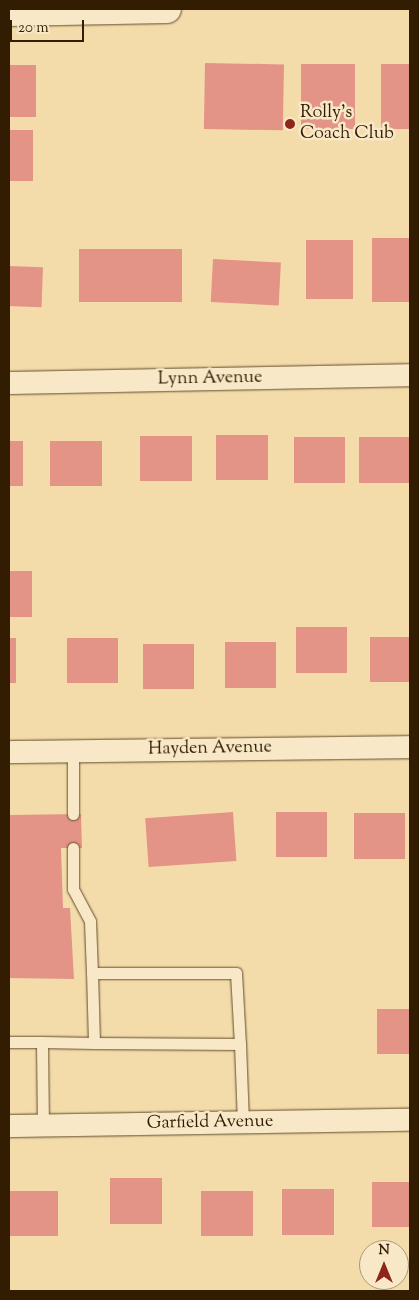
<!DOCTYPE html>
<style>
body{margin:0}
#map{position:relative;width:419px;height:1300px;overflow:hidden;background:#f4dcaa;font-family:"Sorts Mill Goudy",serif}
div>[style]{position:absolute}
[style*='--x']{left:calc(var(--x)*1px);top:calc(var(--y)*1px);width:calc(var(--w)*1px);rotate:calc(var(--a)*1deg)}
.building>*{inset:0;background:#e39487;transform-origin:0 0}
.roads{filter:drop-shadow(0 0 1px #624d2c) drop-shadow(0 0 1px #624d2c)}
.service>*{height:11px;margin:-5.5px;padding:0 5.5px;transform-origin:5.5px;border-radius:5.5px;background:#f8e8c8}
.minor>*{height:22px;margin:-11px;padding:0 11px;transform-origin:11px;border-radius:11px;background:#f8e8c8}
.tertiary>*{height:28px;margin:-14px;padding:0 14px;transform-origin:14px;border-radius:14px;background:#f8e8c8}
.dots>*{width:14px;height:14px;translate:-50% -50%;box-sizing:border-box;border:2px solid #f8e8c8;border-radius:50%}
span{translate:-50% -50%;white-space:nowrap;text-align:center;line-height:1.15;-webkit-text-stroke:5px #f8e8c8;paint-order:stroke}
.poi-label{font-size:18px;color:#321d02}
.left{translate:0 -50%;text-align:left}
.street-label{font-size:18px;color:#321d02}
.frame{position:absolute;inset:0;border:10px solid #321d02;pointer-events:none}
.north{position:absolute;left:359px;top:1240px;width:50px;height:50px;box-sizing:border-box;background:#f8e8c8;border:1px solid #a99779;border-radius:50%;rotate:0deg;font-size:14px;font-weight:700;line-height:20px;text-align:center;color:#321d02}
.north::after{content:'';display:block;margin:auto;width:18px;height:22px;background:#8f2418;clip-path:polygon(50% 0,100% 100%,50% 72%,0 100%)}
.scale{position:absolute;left:10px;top:20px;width:74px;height:22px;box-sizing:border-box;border:2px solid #321d02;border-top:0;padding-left:6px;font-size:15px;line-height:18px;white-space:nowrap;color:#321d02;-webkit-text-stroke:4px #f8e8c8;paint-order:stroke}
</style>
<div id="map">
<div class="building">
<i style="left:205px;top:63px;width:79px;height:66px;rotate:1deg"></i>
<i style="left:301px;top:64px;width:54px;height:65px"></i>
<i style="left:381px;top:64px;width:29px;height:65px"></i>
<i style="left:9px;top:65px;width:27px;height:52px"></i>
<i style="left:9px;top:130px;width:24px;height:51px"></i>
<i style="left:372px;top:238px;width:38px;height:64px"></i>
<i style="left:353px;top:240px;width:59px;height:47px;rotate:90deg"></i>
<i style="left:79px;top:249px;width:103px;height:53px"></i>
<i style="left:213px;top:259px;width:68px;height:43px;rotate:3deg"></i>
<i style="left:9px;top:266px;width:34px;height:40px;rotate:2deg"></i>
<i style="left:268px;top:435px;width:45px;height:52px;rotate:90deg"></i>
<i style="left:192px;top:436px;width:45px;height:52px;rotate:90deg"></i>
<i style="left:345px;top:437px;width:46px;height:51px;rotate:90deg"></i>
<i style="left:410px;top:437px;width:46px;height:51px;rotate:90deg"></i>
<i style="left:9px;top:441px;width:14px;height:45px"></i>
<i style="left:102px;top:441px;width:45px;height:52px;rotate:90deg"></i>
<i style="left:32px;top:571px;width:46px;height:23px;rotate:90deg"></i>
<i style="left:347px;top:627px;width:46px;height:51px;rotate:90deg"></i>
<i style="left:410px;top:637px;width:45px;height:40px;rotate:90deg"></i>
<i style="left:9px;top:638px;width:7px;height:45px"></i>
<i style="left:118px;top:638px;width:45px;height:51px;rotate:90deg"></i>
<i style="left:276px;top:642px;width:46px;height:51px;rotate:90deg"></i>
<i style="left:194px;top:644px;width:45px;height:51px;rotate:90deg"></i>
<i style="left:233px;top:812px;width:49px;height:88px;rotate:86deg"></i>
<i style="left:327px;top:812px;width:45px;height:51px;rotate:90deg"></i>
<i style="left:405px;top:813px;width:46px;height:51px;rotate:90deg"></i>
<i style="clip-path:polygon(81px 814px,82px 848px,61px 848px,63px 908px,70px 908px,74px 979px,9px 978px,9px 815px)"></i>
<i style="left:410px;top:1009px;width:45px;height:33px;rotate:90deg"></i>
<i style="left:110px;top:1178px;width:52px;height:46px"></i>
<i style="left:410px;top:1182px;width:45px;height:38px;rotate:90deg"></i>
<i style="left:334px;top:1189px;width:46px;height:52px;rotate:90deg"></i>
<i style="left:58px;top:1191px;width:45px;height:49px;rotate:90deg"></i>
<i style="left:253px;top:1191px;width:45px;height:52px;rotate:90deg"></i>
</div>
<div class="roads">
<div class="service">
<i style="--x:73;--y:814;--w:63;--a:-90"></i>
<i style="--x:73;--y:848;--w:41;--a:90"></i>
<i style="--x:73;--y:889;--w:36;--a:62"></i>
<i style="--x:90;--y:921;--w:52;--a:87.8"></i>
<i style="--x:9;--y:1042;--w:33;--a:0"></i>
<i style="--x:94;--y:1043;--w:146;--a:0.4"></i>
<i style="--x:240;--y:1044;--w:78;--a:87.8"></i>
<i style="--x:43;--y:1126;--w:84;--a:-90.7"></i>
<i style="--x:42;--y:1042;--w:52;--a:1.1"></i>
<i style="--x:94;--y:1043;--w:70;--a:-91.6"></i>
<i style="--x:92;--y:973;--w:144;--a:0"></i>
<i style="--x:236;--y:973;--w:71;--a:86.8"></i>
</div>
<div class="minor">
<i style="--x:9;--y:383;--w:401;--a:-1.1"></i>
<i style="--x:9;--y:752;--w:401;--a:-0.7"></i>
<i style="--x:9;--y:1126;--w:401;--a:-0.9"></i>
</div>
<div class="tertiary">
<i style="--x:9;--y:12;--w:158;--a:-1.1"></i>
</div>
</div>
<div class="dots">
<i style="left:290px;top:124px;background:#8f2418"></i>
</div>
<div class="poi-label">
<span class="left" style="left:300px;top:124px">Rolly's<br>Coach Club</span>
</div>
<div class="street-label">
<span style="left:210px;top:379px;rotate:-1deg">Lynn Avenue</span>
<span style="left:210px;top:749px;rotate:-1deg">Hayden Avenue</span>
<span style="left:210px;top:1123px;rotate:-1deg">Garfield Avenue</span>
</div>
<div class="frame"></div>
<div class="north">N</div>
<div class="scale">20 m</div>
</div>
